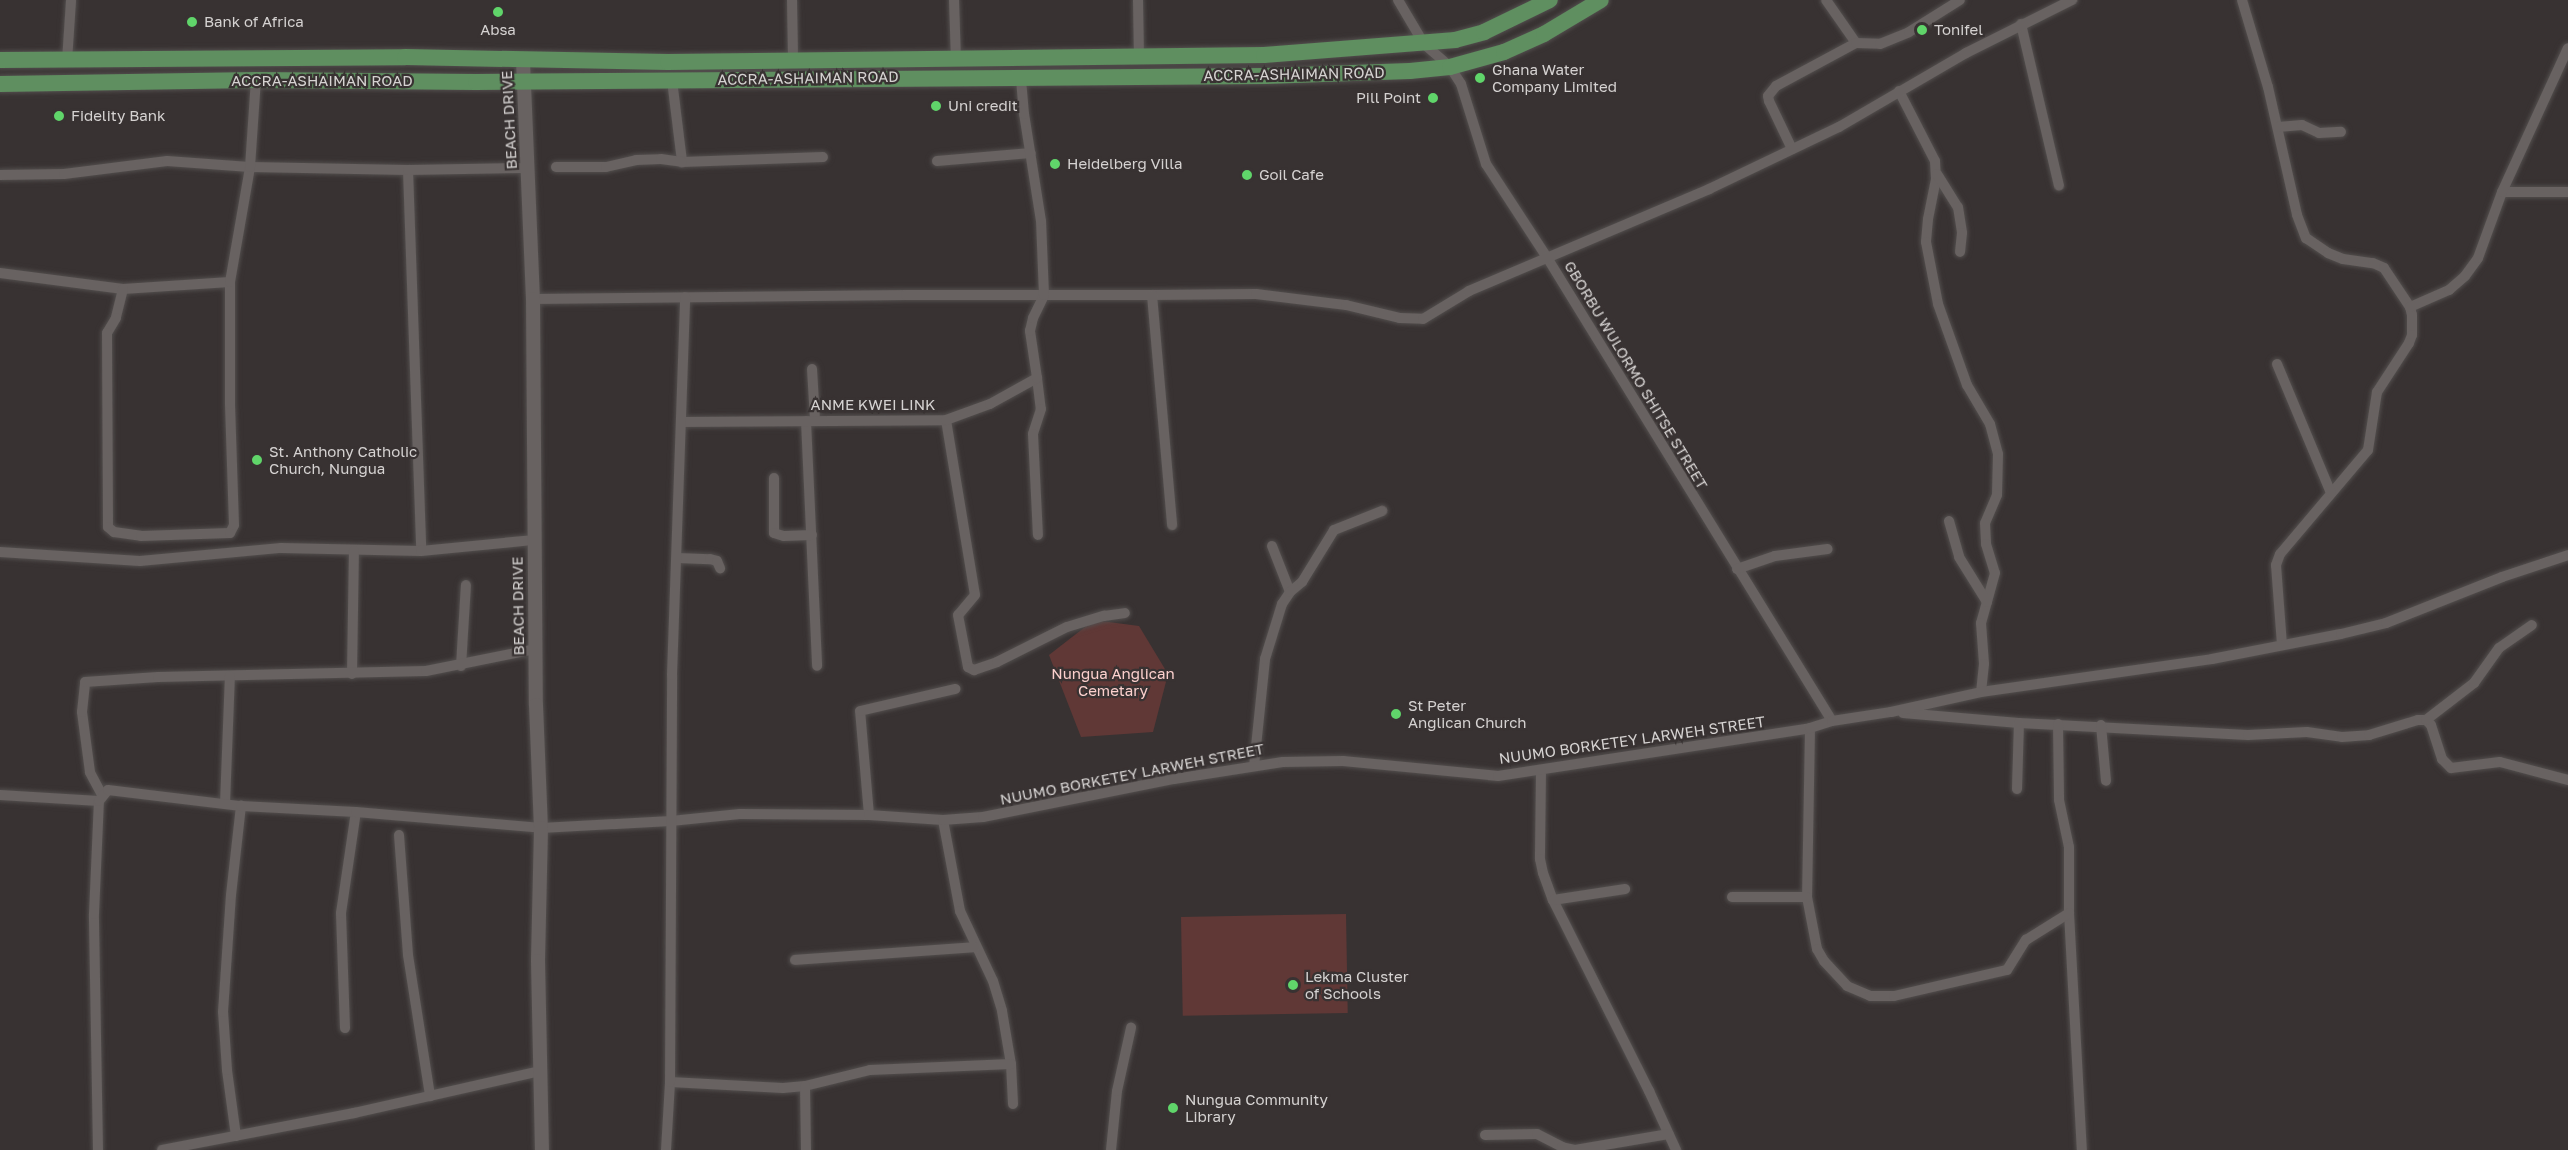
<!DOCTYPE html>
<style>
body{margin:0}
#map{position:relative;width:2568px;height:1150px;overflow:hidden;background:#383232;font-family:"Golos Text",sans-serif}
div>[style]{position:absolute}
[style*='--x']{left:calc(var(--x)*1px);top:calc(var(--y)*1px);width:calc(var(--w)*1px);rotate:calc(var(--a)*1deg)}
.green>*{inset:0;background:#603836;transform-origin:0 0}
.roads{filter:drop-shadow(0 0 2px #524e4d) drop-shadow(0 0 2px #524e4d)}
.minor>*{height:10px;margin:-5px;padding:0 5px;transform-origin:5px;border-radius:5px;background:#686261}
.tertiary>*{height:14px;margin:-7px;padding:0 7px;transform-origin:7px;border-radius:7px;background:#686261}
.primary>*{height:16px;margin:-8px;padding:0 8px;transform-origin:8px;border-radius:8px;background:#5f8f60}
.dots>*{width:16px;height:16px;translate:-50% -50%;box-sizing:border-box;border:3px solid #383232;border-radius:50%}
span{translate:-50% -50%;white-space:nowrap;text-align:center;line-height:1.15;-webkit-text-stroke:4.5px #383232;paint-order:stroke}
.poi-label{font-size:15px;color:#d5d2d1}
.left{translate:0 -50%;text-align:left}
.right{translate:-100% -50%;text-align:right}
.street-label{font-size:15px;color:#d5d2d1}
.park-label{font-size:15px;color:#fcd0cd}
</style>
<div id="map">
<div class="green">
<i style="clip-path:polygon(1094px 620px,1139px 626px,1168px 674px,1153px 732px,1081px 737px,1049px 655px)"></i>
<i style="left:1346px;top:914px;width:99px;height:165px;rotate:89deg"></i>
</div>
<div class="roads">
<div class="minor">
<i style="--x:792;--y:0;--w:60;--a:89"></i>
<i style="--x:954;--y:0;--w:60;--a:88.1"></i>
<i style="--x:1138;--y:0;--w:56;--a:89"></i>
<i style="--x:1398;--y:0;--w:51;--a:59.4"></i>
<i style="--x:1424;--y:44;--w:35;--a:41"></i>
<i style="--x:1450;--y:67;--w:20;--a:57"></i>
<i style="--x:1461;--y:84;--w:84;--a:72.6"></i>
<i style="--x:1486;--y:164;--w:113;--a:56.9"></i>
<i style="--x:1548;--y:259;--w:542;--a:58.42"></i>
<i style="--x:1826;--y:0;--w:52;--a:55.1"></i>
<i style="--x:2242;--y:0;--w:91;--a:73.4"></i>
<i style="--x:2268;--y:87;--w:131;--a:77.2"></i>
<i style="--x:2297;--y:215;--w:25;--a:69"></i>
<i style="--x:2306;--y:238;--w:27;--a:34"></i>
<i style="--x:2328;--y:253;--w:16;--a:22"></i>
<i style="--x:2343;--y:259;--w:30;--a:8"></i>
<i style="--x:2373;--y:263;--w:12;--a:24"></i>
<i style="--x:2384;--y:268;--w:47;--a:56.3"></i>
<i style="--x:2410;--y:307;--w:8;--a:76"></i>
<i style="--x:2412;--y:315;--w:20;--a:90"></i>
<i style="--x:2412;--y:335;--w:9;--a:111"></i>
<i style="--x:2409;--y:343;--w:59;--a:123.1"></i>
<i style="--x:2377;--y:392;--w:59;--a:98.8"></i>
<i style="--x:2368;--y:450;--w:136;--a:130.2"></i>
<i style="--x:2280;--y:554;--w:12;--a:110"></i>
<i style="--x:2276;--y:565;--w:80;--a:85.7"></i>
<i style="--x:2021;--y:24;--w:166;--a:76.8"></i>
<i style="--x:67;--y:61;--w:61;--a:-86.2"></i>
<i style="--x:672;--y:80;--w:83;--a:83"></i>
<i style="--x:682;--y:162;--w:141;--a:-2"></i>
<i style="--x:1899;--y:91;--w:79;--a:62.8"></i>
<i style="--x:1935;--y:161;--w:18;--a:87"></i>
<i style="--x:1936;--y:179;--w:41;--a:101.3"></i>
<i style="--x:1928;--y:219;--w:23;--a:95"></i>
<i style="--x:1926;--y:242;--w:63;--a:79"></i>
<i style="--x:1938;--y:304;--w:86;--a:70.3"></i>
<i style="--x:1967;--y:385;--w:45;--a:59.5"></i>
<i style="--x:1990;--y:424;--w:31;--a:75"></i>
<i style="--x:1998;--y:454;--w:41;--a:91.4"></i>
<i style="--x:1997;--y:495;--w:30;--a:113"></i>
<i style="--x:1985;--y:523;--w:21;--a:87"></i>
<i style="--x:1986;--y:544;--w:30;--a:73"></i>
<i style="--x:1995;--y:573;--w:52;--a:105.6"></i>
<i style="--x:1981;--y:623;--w:41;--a:85.8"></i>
<i style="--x:1984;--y:664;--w:28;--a:96"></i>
<i style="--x:2278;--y:127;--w:24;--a:-5"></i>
<i style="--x:2302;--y:125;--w:19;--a:25"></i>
<i style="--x:2319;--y:133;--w:22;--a:-3"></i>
<i style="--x:1792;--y:149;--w:53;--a:-115.6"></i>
<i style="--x:1769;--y:101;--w:5;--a:-101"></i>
<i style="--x:1768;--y:96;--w:13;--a:-51"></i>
<i style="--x:1776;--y:86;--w:91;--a:-28.3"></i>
<i style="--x:1856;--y:43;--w:24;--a:2"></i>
<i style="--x:1880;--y:44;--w:31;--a:-22"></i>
<i style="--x:1909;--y:32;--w:60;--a:-32.1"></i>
<i style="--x:937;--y:161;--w:94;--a:-4.9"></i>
<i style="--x:556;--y:167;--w:50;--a:0"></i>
<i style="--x:606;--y:167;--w:31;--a:-13"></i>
<i style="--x:636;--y:160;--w:25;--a:-2"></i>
<i style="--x:661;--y:159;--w:21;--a:8"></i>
<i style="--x:408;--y:170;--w:381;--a:88"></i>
<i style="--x:1937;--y:174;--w:39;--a:58"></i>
<i style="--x:1958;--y:207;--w:26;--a:81"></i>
<i style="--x:1962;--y:233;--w:19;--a:96"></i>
<i style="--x:0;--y:175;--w:64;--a:-0.9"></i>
<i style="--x:64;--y:174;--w:104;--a:-7.2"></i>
<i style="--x:167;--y:161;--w:83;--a:4.1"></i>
<i style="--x:250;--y:167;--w:158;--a:1.1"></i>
<i style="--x:408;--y:170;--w:120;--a:-1"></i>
<i style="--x:2502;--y:192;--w:66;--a:0"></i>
<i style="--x:0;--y:273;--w:124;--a:7.4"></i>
<i style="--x:123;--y:289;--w:107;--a:-3.7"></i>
<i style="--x:123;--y:289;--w:30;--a:104"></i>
<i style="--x:116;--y:318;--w:17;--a:121"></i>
<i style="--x:107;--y:333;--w:194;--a:89.7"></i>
<i style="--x:108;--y:527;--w:8;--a:40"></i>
<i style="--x:114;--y:532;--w:27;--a:8"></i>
<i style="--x:141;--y:536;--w:89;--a:-1.9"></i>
<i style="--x:230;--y:533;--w:9;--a:-63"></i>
<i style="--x:234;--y:525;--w:121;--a:-91.9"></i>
<i style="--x:230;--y:404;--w:122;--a:-90"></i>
<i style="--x:230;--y:282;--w:117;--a:-80.1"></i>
<i style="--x:250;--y:167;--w:87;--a:-86.1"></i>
<i style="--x:1152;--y:295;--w:104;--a:-0.6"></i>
<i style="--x:1256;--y:294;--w:91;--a:7"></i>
<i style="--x:1346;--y:305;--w:56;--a:13.5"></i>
<i style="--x:1400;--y:318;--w:23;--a:2"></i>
<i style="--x:1423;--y:319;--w:54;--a:-31.3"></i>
<i style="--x:1469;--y:291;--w:261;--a:-23"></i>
<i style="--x:1709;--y:189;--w:144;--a:-25.5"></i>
<i style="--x:1839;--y:127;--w:147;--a:-30.2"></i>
<i style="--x:1966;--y:53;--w:119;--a:-26.6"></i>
<i style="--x:533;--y:299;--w:373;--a:-0.6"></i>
<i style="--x:906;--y:295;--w:246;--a:0"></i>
<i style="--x:1152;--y:295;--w:231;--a:85"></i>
<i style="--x:2410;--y:307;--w:43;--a:-23.6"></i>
<i style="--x:2449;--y:290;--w:21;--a:-41"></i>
<i style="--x:2465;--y:276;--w:22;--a:-54"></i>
<i style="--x:2478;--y:258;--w:70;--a:-70"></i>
<i style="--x:2502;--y:192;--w:158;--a:-65.4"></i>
<i style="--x:2277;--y:364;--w:140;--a:67.3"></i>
<i style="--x:812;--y:369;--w:51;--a:86.6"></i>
<i style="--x:1037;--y:378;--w:31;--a:83"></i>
<i style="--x:1041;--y:409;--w:26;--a:108"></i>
<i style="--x:1033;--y:434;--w:101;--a:87.2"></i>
<i style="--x:946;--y:420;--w:177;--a:80.6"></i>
<i style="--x:975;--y:595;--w:26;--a:130"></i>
<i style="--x:958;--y:615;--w:53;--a:79.1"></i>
<i style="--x:968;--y:667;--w:7;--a:27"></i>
<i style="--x:974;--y:670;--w:24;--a:-19"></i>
<i style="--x:997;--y:662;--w:78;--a:-26.6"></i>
<i style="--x:1067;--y:627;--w:39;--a:-17"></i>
<i style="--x:1104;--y:616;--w:21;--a:-8"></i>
<i style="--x:806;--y:421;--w:245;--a:87.4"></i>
<i style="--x:681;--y:422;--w:265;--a:-0.4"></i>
<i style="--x:946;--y:420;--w:47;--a:-20"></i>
<i style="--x:990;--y:404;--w:54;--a:-29"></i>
<i style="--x:1037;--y:378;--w:48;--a:-98.5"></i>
<i style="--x:1030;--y:331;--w:13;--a:-77"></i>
<i style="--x:1033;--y:318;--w:25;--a:-64"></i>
<i style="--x:1044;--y:295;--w:74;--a:-92.3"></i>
<i style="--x:1041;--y:221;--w:108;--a:-99"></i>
<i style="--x:1024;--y:114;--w:38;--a:-95"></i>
<i style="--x:774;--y:478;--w:55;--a:90"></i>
<i style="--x:774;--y:533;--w:10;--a:17"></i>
<i style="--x:784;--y:536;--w:28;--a:-2"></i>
<i style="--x:1949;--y:521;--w:37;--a:74"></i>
<i style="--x:1959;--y:557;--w:53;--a:58.1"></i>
<i style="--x:1272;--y:546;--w:49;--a:68.6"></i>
<i style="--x:0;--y:552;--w:140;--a:3.7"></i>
<i style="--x:140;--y:561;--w:142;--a:-5.3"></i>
<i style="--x:281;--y:548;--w:140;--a:1.2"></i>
<i style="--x:421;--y:551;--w:114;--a:-5.6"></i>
<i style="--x:677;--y:558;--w:33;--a:2"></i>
<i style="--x:710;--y:559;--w:7;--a:16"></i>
<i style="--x:717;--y:561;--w:8;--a:67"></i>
<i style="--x:1737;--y:569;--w:40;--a:-18.9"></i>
<i style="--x:1775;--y:556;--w:53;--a:-7.5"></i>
<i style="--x:461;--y:666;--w:81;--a:-86.5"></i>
<i style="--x:352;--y:674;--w:123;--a:-89.1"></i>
<i style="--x:1903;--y:713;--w:116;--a:4.9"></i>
<i style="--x:2019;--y:723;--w:229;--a:3"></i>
<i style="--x:2248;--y:735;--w:59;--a:-2.9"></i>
<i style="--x:2307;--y:732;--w:35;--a:8"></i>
<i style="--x:2342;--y:737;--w:27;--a:-4"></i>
<i style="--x:2369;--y:735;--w:51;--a:-17"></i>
<i style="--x:2418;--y:720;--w:8;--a:0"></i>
<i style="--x:2426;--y:720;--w:7;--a:45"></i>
<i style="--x:2431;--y:725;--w:36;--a:72"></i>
<i style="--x:2442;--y:759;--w:13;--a:45"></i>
<i style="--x:2451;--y:768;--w:49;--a:-7"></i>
<i style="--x:2500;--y:762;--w:70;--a:14.8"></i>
<i style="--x:2426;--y:720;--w:61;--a:-37.6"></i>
<i style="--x:2474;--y:683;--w:43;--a:-54.5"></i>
<i style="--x:2499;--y:648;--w:40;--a:-34.9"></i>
<i style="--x:2058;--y:724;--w:76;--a:89.2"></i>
<i style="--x:2059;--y:800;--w:48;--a:78"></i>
<i style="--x:2069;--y:847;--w:66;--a:90"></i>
<i style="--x:2069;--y:913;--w:237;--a:86.9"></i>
<i style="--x:2101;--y:725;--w:56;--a:84.9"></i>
<i style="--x:1810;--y:728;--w:169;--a:91"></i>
<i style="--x:1807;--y:897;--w:53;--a:79.1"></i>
<i style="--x:1817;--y:949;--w:14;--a:60"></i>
<i style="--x:1824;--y:961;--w:34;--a:47"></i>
<i style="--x:1847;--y:986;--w:25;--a:23"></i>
<i style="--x:1870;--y:996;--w:24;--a:0"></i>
<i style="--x:1894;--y:996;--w:116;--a:-13"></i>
<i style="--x:2007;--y:970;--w:36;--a:-58"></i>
<i style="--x:2026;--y:940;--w:51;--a:-32.1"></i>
<i style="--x:1254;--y:766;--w:108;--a:-84.1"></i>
<i style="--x:1265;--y:659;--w:58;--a:-72.8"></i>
<i style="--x:1282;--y:604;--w:14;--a:-56"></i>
<i style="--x:1290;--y:592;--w:16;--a:-40"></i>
<i style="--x:1302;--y:582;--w:61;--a:-58.4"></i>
<i style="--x:1334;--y:530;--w:52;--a:-21.6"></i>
<i style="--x:1541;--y:771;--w:88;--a:90.7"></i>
<i style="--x:1540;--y:859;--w:14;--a:78"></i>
<i style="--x:1543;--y:873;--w:29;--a:70"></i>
<i style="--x:1553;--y:900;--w:214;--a:63.3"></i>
<i style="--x:1649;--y:1091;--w:65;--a:65.4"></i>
<i style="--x:2017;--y:789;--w:66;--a:-88.3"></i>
<i style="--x:0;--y:795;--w:99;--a:3.5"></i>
<i style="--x:102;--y:795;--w:26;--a:-118"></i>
<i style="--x:90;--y:772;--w:61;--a:-97.6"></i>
<i style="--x:82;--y:712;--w:30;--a:-84"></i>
<i style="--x:85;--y:682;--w:73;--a:-3.9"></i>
<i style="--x:158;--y:677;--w:268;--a:-1.3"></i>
<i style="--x:426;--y:671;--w:111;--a:-11.4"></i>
<i style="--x:225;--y:804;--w:128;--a:-87.8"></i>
<i style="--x:869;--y:815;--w:104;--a:-94.9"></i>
<i style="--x:860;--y:711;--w:98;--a:-13"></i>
<i style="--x:943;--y:820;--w:93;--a:79.4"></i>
<i style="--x:960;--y:911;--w:77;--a:64.8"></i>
<i style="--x:993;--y:981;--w:31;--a:73"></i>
<i style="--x:1002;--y:1011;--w:54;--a:80.4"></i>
<i style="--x:1011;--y:1064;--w:40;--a:87.1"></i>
<i style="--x:399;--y:835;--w:120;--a:85.7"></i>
<i style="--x:408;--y:955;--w:143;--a:81.1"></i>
<i style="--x:1732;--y:897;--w:75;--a:0"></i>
<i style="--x:1553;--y:900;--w:73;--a:-8.7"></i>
<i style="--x:795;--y:960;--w:181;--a:-4.1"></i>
<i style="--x:345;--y:1028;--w:115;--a:-92"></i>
<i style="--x:341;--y:913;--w:102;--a:-81.6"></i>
<i style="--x:670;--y:1082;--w:113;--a:3"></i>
<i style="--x:783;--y:1088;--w:22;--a:-5"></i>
<i style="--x:805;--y:1086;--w:67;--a:-13.8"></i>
<i style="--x:870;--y:1070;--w:141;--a:-2.4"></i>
<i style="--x:805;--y:1086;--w:64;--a:89.1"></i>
<i style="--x:1485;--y:1135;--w:52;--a:-1.1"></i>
<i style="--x:1537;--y:1134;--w:28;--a:27"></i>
<i style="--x:1562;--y:1147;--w:13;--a:13"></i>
<i style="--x:1575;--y:1150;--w:95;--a:-9.7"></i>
<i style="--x:236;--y:1136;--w:67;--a:-97.8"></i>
<i style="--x:227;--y:1070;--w:58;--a:-93.9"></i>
<i style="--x:223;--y:1012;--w:117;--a:-86.1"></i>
<i style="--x:231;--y:895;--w:90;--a:-83.6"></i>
<i style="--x:98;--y:1150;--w:236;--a:-91"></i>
<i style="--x:94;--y:914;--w:113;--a:-87.5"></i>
<i style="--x:99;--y:801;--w:14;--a:-51"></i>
<i style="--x:108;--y:790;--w:134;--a:6.9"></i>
<i style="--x:241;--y:806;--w:115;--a:3"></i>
<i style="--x:356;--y:812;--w:186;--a:4.9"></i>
<i style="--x:541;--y:828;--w:130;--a:-3.1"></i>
<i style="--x:671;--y:821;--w:69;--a:-5.8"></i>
<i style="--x:740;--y:814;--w:129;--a:0.4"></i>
<i style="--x:869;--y:815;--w:74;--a:3.9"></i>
<i style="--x:943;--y:820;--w:40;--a:-4.3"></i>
<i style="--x:983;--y:817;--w:195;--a:-11.3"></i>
<i style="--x:1174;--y:779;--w:110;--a:-8.9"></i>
<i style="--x:1283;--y:762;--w:60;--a:-1"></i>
<i style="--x:1343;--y:761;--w:156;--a:5.5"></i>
<i style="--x:1498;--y:776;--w:316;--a:-8.7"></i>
<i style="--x:1810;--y:728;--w:23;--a:-18"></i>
<i style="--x:1832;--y:721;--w:60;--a:-8.7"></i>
<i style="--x:1891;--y:712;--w:92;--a:-12.5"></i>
<i style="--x:1981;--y:692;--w:233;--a:-8.1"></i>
<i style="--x:2212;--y:659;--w:131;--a:-11"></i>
<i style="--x:2341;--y:634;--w:46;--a:-13.7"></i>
<i style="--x:2386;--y:623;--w:125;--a:-21.6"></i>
<i style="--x:2502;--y:577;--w:70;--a:-18.4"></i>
<i style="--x:162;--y:1150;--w:196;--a:-10.9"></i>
<i style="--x:354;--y:1113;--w:191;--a:-12.7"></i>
<i style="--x:666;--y:1150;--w:68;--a:-86.6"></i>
<i style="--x:670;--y:1082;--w:407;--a:-89.7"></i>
<i style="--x:672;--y:675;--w:378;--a:-88"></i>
<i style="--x:1111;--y:1150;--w:59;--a:-84.2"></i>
<i style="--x:1117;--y:1091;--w:65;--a:-77.5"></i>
</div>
<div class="tertiary">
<i style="--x:523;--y:61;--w:238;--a:87.6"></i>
<i style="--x:533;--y:299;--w:406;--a:89.6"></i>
<i style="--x:536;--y:705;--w:123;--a:87.7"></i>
<i style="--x:541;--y:828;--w:133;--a:91.3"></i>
<i style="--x:538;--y:961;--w:189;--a:88.8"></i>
</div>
<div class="primary">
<i style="--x:0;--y:60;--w:405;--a:-0.4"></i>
<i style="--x:405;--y:57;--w:263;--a:1.1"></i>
<i style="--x:668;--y:62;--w:596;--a:-0.67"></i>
<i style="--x:1264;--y:55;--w:192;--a:-4.5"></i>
<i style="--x:1455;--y:40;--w:30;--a:-15"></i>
<i style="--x:1484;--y:32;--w:73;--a:-25.9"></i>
<i style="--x:0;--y:84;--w:256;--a:-0.9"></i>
<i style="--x:256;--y:80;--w:220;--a:0.5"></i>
<i style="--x:476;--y:82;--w:790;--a:-0.44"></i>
<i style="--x:1266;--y:76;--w:144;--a:-2"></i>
<i style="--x:1410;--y:71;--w:40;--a:-5.7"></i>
<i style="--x:1450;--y:67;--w:56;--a:-15.5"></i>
<i style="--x:1504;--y:52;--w:44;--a:-24.2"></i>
<i style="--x:1544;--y:34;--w:66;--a:-30.8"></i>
</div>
</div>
<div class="dots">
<i style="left:498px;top:12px;background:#60d56a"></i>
<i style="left:192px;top:22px;background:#60d56a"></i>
<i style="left:1922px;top:30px;background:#60d56a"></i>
<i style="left:1480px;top:78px;background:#60d56a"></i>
<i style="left:1433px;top:98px;background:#60d56a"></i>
<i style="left:936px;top:106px;background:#60d56a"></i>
<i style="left:59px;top:116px;background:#60d56a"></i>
<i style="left:1055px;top:164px;background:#60d56a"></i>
<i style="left:1247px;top:175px;background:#60d56a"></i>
<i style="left:257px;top:460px;background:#60d56a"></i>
<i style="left:1396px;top:714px;background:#60d56a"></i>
<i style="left:1293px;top:985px;background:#60d56a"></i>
<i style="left:1173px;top:1108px;background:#60d56a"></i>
</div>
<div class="poi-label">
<span class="left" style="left:204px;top:22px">Bank of Africa</span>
<span style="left:498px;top:30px">Absa</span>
<span class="left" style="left:1934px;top:30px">Tonifel</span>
<span class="left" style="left:1492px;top:78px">Ghana Water<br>Company Limited</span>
<span class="right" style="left:1421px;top:98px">Pill Point</span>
<span class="left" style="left:948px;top:106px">Uni credit</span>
<span class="left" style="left:71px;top:116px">Fidelity Bank</span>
<span class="left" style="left:1067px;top:164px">Heidelberg Villa</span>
<span class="left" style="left:1259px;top:175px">Goil Cafe</span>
<span class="left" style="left:269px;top:460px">St. Anthony Catholic<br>Church, Nungua</span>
<span class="left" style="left:1408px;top:714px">St Peter<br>Anglican Church</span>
<span class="left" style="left:1305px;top:985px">Lekma Cluster<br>of Schools</span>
<span class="left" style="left:1185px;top:1108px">Nungua Community<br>Library</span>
</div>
<div class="street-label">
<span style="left:1294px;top:74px;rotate:-1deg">ACCRA-ASHAIMAN ROAD</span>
<span style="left:808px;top:78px;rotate:-1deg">ACCRA-ASHAIMAN ROAD</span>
<span style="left:322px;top:81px">ACCRA-ASHAIMAN ROAD</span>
<span style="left:509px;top:120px;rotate:-93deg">BEACH DRIVE</span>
<span style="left:1636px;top:375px;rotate:59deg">GBORBU WULORMO SHITSE STREET</span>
<span style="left:873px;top:405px">ANME KWEI LINK</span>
<span style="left:518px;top:606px;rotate:-91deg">BEACH DRIVE</span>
<span style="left:1632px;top:740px;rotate:-8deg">NUUMO BORKETEY LARWEH STREET</span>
<span style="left:1132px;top:774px;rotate:-11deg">NUUMO BORKETEY LARWEH STREET</span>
</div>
<div class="park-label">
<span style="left:1113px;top:682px">Nungua Anglican<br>Cemetary</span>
</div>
</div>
